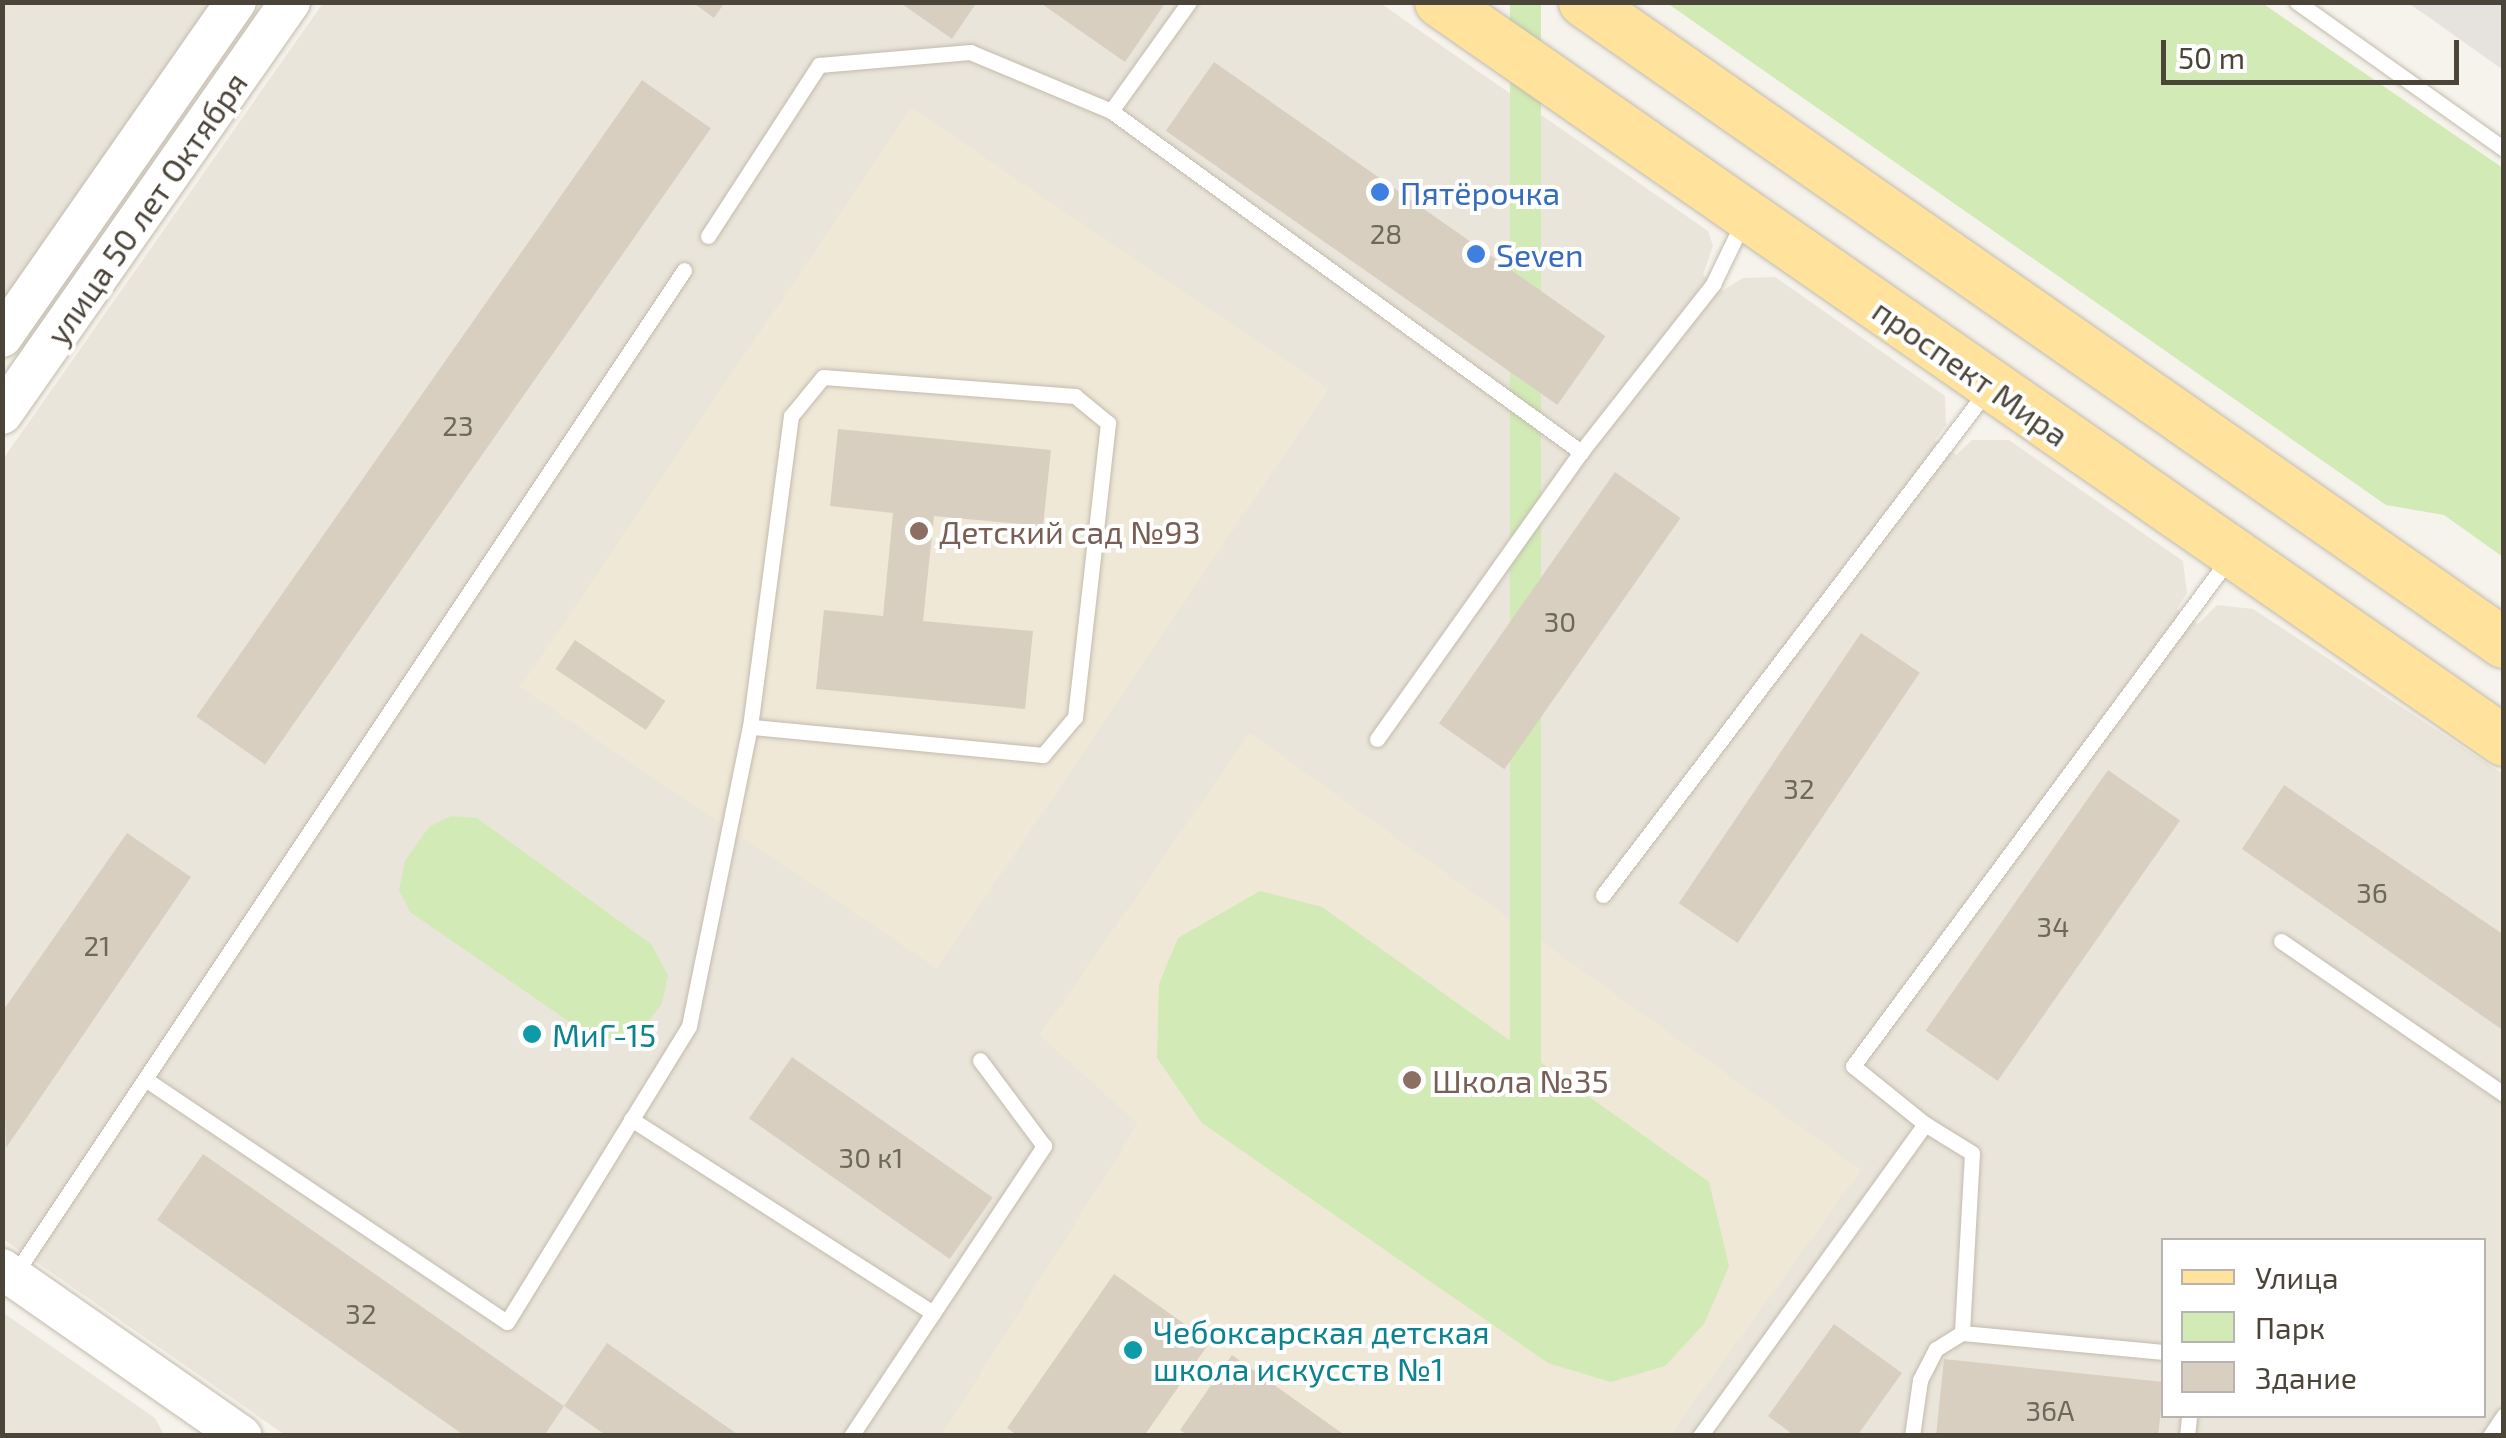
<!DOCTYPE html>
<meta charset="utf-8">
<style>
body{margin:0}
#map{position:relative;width:2506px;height:1438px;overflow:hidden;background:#f6f3ec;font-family:"Exo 2",sans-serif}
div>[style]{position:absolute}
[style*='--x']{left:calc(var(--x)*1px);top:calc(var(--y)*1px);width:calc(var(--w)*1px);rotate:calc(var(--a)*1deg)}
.residential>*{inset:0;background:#eae5da}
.industrial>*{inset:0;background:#e6e2dd}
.education>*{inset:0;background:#efe8d6;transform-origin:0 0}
.green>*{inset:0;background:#d2eab5;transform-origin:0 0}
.building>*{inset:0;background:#d8cfc1;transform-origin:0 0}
.roads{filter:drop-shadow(0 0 2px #c2bbae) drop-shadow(0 0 2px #c2bbae)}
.service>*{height:15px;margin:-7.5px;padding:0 7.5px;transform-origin:7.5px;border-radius:7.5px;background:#fff}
.tertiary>*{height:40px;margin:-20px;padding:0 20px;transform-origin:20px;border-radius:20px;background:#fff}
.primary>*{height:50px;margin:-25px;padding:0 25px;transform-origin:25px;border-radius:25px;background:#ffe39c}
.dots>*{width:28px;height:28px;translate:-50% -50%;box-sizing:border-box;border:5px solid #fff;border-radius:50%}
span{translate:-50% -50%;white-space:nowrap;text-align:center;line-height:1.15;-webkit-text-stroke:8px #fff;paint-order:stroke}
.number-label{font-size:28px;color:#6e675b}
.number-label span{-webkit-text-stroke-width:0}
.shop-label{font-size:32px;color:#366cbe}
.left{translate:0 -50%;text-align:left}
.street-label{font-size:32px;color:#4b4439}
.education-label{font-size:32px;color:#785e54}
.culture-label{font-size:32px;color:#0d838f}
.frame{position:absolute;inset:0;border:5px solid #4b4439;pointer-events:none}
.legend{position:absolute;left:2161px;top:1238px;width:325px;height:180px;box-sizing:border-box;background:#fff;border:2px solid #b7b4b0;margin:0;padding:12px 18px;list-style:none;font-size:30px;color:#4b4439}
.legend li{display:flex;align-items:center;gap:20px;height:50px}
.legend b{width:50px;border:2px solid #b7b4b0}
.scale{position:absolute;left:2161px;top:40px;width:298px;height:45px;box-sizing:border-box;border:5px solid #4b4439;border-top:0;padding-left:12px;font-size:30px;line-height:35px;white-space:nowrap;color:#4b4439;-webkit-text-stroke:8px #fff;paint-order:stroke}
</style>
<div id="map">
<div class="residential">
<i style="clip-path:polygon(3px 3px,219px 3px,3px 314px)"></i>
<i style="clip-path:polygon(evenodd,323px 3px,1380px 3px,1708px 231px,1713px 246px,1703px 275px,1722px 291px,1743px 278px,1775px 277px,1945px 396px,1946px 425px,1935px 440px,1945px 447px,1956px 455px,1972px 440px,2009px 440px,2183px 561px,2187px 593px,2177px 609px,2198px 624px,2217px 605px,2253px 609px,2503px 774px,2503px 1435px,285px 1435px,3px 1239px,3px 459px,323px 3px,2164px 1240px,2484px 1240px,2484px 1416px,2164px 1416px,2164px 1240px)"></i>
<i style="clip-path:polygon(2px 1312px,155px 1418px,164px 1435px,3px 1435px)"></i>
</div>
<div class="industrial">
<i style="clip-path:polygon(2408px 3px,2503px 3px,2503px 70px,2430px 18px)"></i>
</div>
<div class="education">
<i style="left:911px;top:108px;width:503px;height:699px;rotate:34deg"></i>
<i style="clip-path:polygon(1250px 733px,1861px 1170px,1670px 1435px,941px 1436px,1138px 1124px,1040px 1035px)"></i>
</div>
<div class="green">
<i style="left:1510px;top:3px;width:31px;height:1212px"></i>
<i style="clip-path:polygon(1667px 3px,2262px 3px,2503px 168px,2503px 557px,2444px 515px,2386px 505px)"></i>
<i style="clip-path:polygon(451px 816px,477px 818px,651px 944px,668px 975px,662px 1003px,636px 1039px,593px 1038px,410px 912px,399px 890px,405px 861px,429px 827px)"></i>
<i style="clip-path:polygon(1260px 891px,1322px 907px,1709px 1182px,1729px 1266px,1704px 1324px,1665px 1366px,1611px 1382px,1548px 1363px,1202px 1123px,1157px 1058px,1159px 984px,1178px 938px)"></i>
</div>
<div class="building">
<i style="clip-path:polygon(692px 2px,725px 2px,714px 18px)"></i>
<i style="clip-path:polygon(899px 2px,977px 2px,952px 39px)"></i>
<i style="clip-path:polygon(1039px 2px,1166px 2px,1125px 62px)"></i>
<i style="left:1214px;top:62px;width:478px;height:84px;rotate:35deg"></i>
<i style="left:642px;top:80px;width:84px;height:777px;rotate:35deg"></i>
<i style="clip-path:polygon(838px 429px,1051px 450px,1043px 526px,934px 516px,923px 621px,1033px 631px,1025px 709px,816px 689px,824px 610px,883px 616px,893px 513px,830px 506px)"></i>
<i style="left:1615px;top:472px;width:80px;height:307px;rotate:35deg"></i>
<i style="left:1861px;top:633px;width:71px;height:326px;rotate:34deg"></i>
<i style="left:575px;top:640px;width:109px;height:35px;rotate:34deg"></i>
<i style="left:2108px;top:770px;width:88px;height:318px;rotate:35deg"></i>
<i style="clip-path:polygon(2284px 785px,2504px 935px,2504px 1031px,2242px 849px)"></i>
<i style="clip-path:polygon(127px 833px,191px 877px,6px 1148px,2px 1012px)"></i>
<i style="left:792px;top:1057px;width:245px;height:75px;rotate:35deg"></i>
<i style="clip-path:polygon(203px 1154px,564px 1406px,607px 1343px,740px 1436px,607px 1436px,564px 1406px,544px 1436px,465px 1436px,157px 1220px)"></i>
<i style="clip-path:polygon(1114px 1274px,1210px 1342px,1144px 1436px,1018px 1436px,1007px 1428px)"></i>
<i style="clip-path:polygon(1834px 1324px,1902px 1373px,1857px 1436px,1795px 1436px,1768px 1416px)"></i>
<i style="clip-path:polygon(1232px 1355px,1346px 1436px,1188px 1436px,1180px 1430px)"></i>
<i style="clip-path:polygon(1944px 1359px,2164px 1382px,2158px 1436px,1936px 1436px)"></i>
</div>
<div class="roads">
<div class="service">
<i style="--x:2297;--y:2;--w:254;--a:35.4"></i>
<i style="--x:1111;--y:111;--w:134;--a:-54.4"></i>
<i style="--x:708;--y:236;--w:204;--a:-57"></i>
<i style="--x:819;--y:65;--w:152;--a:-4.9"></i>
<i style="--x:970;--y:52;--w:153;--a:22.7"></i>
<i style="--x:1111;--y:111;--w:581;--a:35.96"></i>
<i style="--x:1377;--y:739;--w:352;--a:-54.6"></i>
<i style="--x:1581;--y:452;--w:214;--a:-51.8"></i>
<i style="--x:1713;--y:284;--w:71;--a:-64.2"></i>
<i style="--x:1603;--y:895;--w:636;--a:-52.73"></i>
<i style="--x:2281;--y:941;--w:270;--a:34.5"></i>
<i style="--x:148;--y:1081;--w:432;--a:33.9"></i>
<i style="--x:507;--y:1322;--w:347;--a:-58.4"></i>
<i style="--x:689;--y:1026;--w:305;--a:-78.5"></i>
<i style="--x:750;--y:727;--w:314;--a:-82.5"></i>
<i style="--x:791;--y:416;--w:50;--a:-50.6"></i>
<i style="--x:823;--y:377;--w:253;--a:4.3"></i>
<i style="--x:1075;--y:396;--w:43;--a:39.3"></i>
<i style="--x:1108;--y:423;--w:296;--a:96.4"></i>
<i style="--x:1075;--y:717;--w:50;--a:130.1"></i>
<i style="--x:1043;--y:755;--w:294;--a:-174.5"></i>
<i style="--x:631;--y:1119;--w:359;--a:32.7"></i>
<i style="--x:933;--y:1313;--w:148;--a:123.7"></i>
<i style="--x:1925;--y:1124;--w:55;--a:31.7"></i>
<i style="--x:1972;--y:1153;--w:180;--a:93.2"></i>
<i style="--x:13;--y:1277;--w:1210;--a:-56.32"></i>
<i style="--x:933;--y:1313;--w:201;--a:-56.4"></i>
<i style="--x:1044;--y:1146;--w:107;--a:-126.7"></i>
<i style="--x:1700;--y:1436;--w:385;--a:-54.2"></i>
<i style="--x:1925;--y:1124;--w:92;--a:-141.1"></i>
<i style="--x:1853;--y:1066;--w:633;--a:-53.47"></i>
<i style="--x:1912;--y:1436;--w:57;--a:-81.9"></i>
<i style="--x:1920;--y:1380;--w:35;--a:-63"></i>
<i style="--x:1936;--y:1349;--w:31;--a:-32"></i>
<i style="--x:1962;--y:1333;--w:203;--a:5.4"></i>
<i style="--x:2187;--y:1436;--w:20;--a:-84"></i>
<i style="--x:2490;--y:1436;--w:25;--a:-56"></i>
</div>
<div class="tertiary">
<i style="--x:2;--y:337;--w:409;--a:-55.1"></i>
<i style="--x:2;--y:414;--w:503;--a:-55.05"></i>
<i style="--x:2;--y:1269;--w:292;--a:34.9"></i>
</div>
<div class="primary">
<i style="--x:1440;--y:2;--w:1295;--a:34.78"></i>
<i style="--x:1584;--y:2;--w:1121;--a:34.87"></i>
</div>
</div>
<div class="dots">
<i style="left:1380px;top:192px;background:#3f7fe0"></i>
<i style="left:1476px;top:254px;background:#3f7fe0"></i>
<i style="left:919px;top:531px;background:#8d6e63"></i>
<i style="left:532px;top:1034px;background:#0f9aa8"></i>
<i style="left:1412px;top:1080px;background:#8d6e63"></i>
<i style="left:1133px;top:1350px;background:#0f9aa8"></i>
</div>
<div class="number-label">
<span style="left:1386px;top:233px">28</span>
<span style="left:458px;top:425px">23</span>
<span style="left:1560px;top:621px">30</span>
<span style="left:1799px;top:788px">32</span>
<span style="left:2372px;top:892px">36</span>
<span style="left:2053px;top:926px">34</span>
<span style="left:97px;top:945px">21</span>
<span style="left:871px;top:1157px">30 к1</span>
<span style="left:361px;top:1313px">32</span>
<span style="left:2050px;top:1410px">36А</span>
</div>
<div class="shop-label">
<span class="left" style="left:1400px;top:192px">Пятёрочка</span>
<span class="left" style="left:1496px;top:254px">Seven</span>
</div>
<div class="street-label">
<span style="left:146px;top:208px;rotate:-55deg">улица 50 лет Октября</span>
<span style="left:1971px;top:372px;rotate:35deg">проспект Мира</span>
</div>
<div class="education-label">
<span class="left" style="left:939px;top:531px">Детский сад №93</span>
<span class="left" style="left:1432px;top:1080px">Школа №35</span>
</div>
<div class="culture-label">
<span class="left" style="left:552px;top:1034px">МиГ-15</span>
<span class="left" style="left:1153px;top:1350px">Чебоксарская детская<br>школа искусств №1</span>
</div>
<div class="frame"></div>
<ul class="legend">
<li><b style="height:12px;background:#ffe39c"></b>Улица</li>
<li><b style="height:28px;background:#d2eab5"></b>Парк</li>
<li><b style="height:28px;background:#d8cfc1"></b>Здание</li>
</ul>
<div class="scale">50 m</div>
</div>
